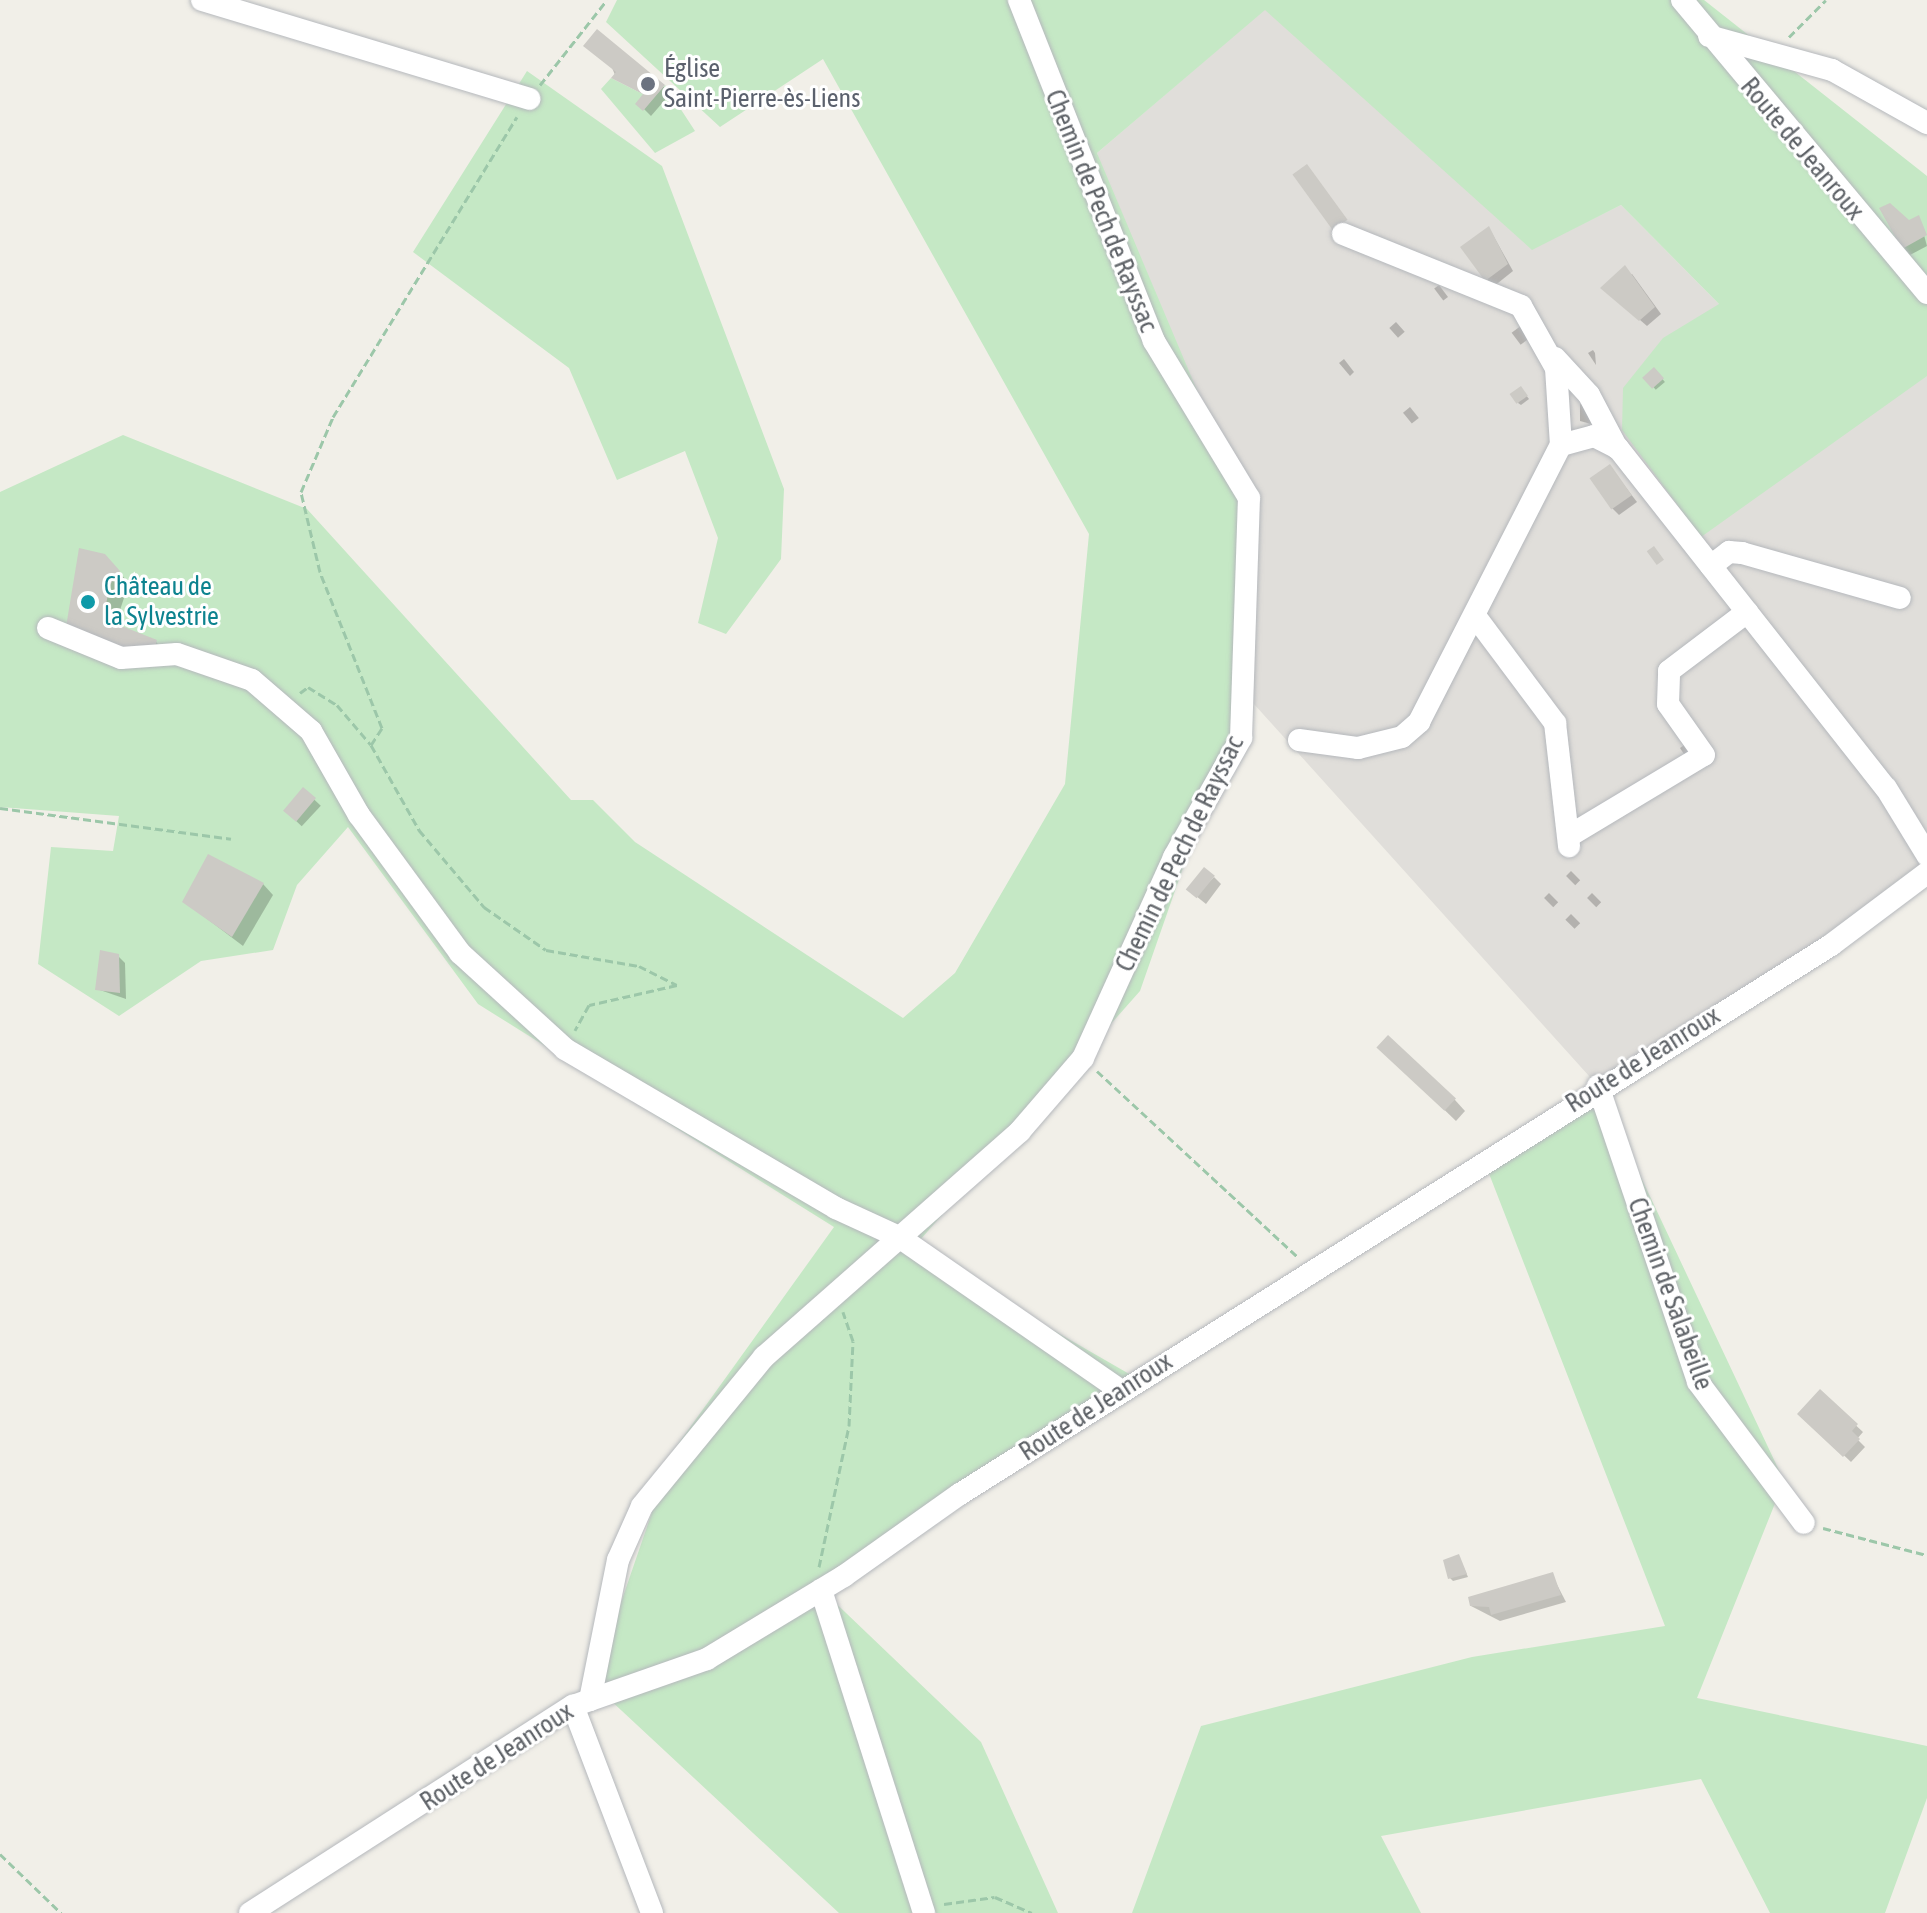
<!DOCTYPE html>
<meta charset="utf-8">
<style>
body{margin:0}
#map{position:relative;width:1927px;height:1913px;overflow:hidden;background:#f1efe8;font-family:"Asap Condensed",sans-serif}
div>[style]{position:absolute}
[style*='--x']{left:calc(var(--x)*1px);top:calc(var(--y)*1px);width:calc(var(--w)*1px);rotate:calc(var(--a)*1deg)}
.industrial>*{inset:0;background:#e0deda}
.green>*{inset:0;background:#c5e8c5}
.shadow>*{inset:0;background:#0003;transform-origin:0 0}
.building>*{inset:0;background:#cccac5;transform-origin:0 0}
.path>*{height:3px;margin-top:-1.5px;transform-origin:0;background:repeating-linear-gradient(90deg,#9cc7a9 0 8px,transparent 0 12px)}
.roads{filter:drop-shadow(0 0 2px #b5b8bc) drop-shadow(0 0 2px #b5b8bc)}
.minor>*{height:22px;margin:-11px;padding:0 11px;transform-origin:11px;border-radius:11px;background:#fff}
.dots>*{width:22px;height:22px;translate:-50% -50%;box-sizing:border-box;border:4px solid #fff;border-radius:50%}
span{translate:-50% -50%;white-space:nowrap;text-align:center;line-height:1.15;-webkit-text-stroke:6px #fff;paint-order:stroke}
.worship-label{font-size:26px;color:#5b616d}
.left{translate:0 -50%;text-align:left}
.street-label{font-size:26px;color:#5f6368}
.culture-label{font-size:26px;color:#0d838f}
</style>
<div id="map">
<div class="industrial">
<i style="clip-path:polygon(1265px 9px,1532px 249px,1621px 205px,1720px 305px,1927px 363px,1927px 873px,1598px 1086px,1244px 693px,1097px 153px)"></i>
</div>
<div class="green">
<i style="clip-path:polygon(617px 0,1704px 0,1927px 176px,1927px 376px,1701px 537px,1622px 430px,1623px 388px,1663px 338px,1719px 304px,1621px 205px,1532px 250px,1265px 10px,1097px 153px,1253px 523px,1244px 693px,1140px 991px,912px 1249px,1131px 1375px,823px 1591px,981px 1742px,1058px 1913px,839px 1913px,593px 1684px,673px 1451px,834px 1227px,478px 1004px,348px 827px,297px 885px,273px 950px,201px 961px,119px 1016px,38px 964px,51px 847px,113px 851px,119px 816px,0 807px,0 492px,123px 435px,307px 509px,571px 800px,593px 800px,635px 842px,903px 1018px,955px 973px,1065px 784px,1089px 534px,823px 59px,720px 127px,606px 22px)"></i>
<i style="clip-path:polygon(527px 71px,662px 166px,784px 489px,781px 559px,726px 634px,698px 623px,718px 538px,685px 451px,617px 480px,569px 368px,413px 252px)"></i>
<i style="clip-path:polygon(611px 78px,643px 94px,643px 110px,665px 85px,695px 131px,655px 153px,601px 89px)"></i>
<i style="clip-path:polygon(1598px 1086px,1784px 1481px,1697px 1698px,1927px 1746px,1927px 1798px,1885px 1913px,1770px 1913px,1701px 1779px,1381px 1836px,1421px 1913px,1132px 1913px,1201px 1726px,1472px 1657px,1665px 1626px,1481px 1153px)"></i>
</div>
<div class="shadow">
<i style="clip-path:polygon(597px 31px,671px 93px,651px 116px,638px 103px,645px 95px,617px 80px)"></i>
<i style="clip-path:polygon(1919px 217px,1927px 246px,1910px 255px,1904px 248px,1909px 222px)"></i>
<i style="clip-path:polygon(1489px 228px,1513px 271px,1493px 287px,1463px 248px)"></i>
<i style="clip-path:polygon(1632px 274px,1661px 314px,1647px 326px,1603px 288px)"></i>
<i style="left:1439px;top:285px;width:15px;height:6px;rotate:53deg"></i>
<i style="left:1396px;top:322px;width:13px;height:9px;rotate:48deg"></i>
<i style="left:1522px;top:325px;width:15px;height:13px;rotate:53deg"></i>
<i style="clip-path:polygon(1593px 350px,1595px 353px,1596px 365px,1588px 353px)"></i>
<i style="clip-path:polygon(1344px 359px,1354px 372px,1350px 376px,1339px 363px)"></i>
<i style="left:1654px;top:369px;width:17px;height:12px;rotate:50deg"></i>
<i style="clip-path:polygon(1523px 391px,1529px 399px,1521px 405px,1518px 403px)"></i>
<i style="clip-path:polygon(1580px 404px,1592px 407px,1591px 424px,1580px 421px)"></i>
<i style="left:1410px;top:407px;width:14px;height:9px;rotate:51deg"></i>
<i style="clip-path:polygon(1610px 467px,1637px 502px,1619px 515px,1612px 508px)"></i>
<i style="clip-path:polygon(104px 556px,129px 583px,115px 625px,156px 642px,167px 653px,163px 666px,79px 637px)"></i>
<i style="clip-path:polygon(1687px 743px,1689px 746px,1688px 760px,1680px 748px)"></i>
<i style="left:304px;top:790px;width:23px;height:28px;rotate:43deg"></i>
<i style="left:1571px;top:871px;width:13px;height:7px;rotate:45deg"></i>
<i style="clip-path:polygon(1214px 877px,1221px 884px,1206px 904px,1196px 896px)"></i>
<i style="clip-path:polygon(263px 884px,273px 895px,243px 946px,202px 915px)"></i>
<i style="left:1549px;top:893px;width:13px;height:7px;rotate:45deg"></i>
<i style="left:1592px;top:893px;width:13px;height:7px;rotate:45deg"></i>
<i style="left:1571px;top:914px;width:13px;height:8px;rotate:45deg"></i>
<i style="clip-path:polygon(118px 956px,125px 963px,126px 999px,97px 989px)"></i>
<i style="clip-path:polygon(1379px 1047px,1455px 1100px,1465px 1111px,1456px 1121px)"></i>
<i style="clip-path:polygon(1820px 1392px,1863px 1432px,1857px 1439px,1865px 1447px,1851px 1462px,1800px 1414px)"></i>
<i style="clip-path:polygon(1459px 1557px,1468px 1577px,1453px 1581px,1450px 1578px)"></i>
<i style="clip-path:polygon(1552px 1575px,1566px 1602px,1500px 1621px,1471px 1606px)"></i>
</div>
<div class="building">
<i style="clip-path:polygon(597px 29px,665px 85px,643px 111px,635px 104px,643px 94px,611px 78px,616px 72px,583px 46px)"></i>
<i style="left:1307px;top:164px;width:69px;height:18px;rotate:54deg"></i>
<i style="clip-path:polygon(1890px 203px,1909px 220px,1919px 215px,1927px 235px,1902px 249px,1879px 208px)"></i>
<i style="clip-path:polygon(1489px 226px,1508px 264px,1485px 281px,1460px 247px)"></i>
<i style="clip-path:polygon(1625px 265px,1655px 307px,1639px 321px,1600px 288px)"></i>
<i style="left:1654px;top:367px;width:15px;height:16px;rotate:48deg"></i>
<i style="left:1521px;top:386px;width:12px;height:14px;rotate:55deg"></i>
<i style="left:1610px;top:464px;width:38px;height:25px;rotate:55deg"></i>
<i style="left:1654px;top:546px;width:17px;height:9px;rotate:54deg"></i>
<i style="clip-path:polygon(79px 548px,105px 554px,120px 571px,109px 586px,104px 619px,157px 640px,152px 657px,66px 627px)"></i>
<i style="left:303px;top:787px;width:17px;height:31px;rotate:40deg"></i>
<i style="clip-path:polygon(208px 854px,264px 883px,232px 937px,182px 902px)"></i>
<i style="left:1204px;top:867px;width:14px;height:29px;rotate:39deg"></i>
<i style="clip-path:polygon(100px 950px,119px 954px,120px 993px,95px 990px)"></i>
<i style="left:1388px;top:1035px;width:93px;height:17px;rotate:43deg"></i>
<i style="clip-path:polygon(1820px 1389px,1858px 1424px,1852px 1431px,1860px 1439px,1843px 1457px,1797px 1414px)"></i>
<i style="clip-path:polygon(1459px 1554px,1467px 1574px,1448px 1579px,1443px 1560px)"></i>
<i style="clip-path:polygon(1553px 1572px,1561px 1595px,1491px 1615px,1489px 1607px,1470px 1606px,1468px 1597px)"></i>
</div>
<div class="path">
<i style="--x:1789;--y:37;--w:52;--a:-45"></i>
<i style="--x:540;--y:85;--w:108;--a:-51.8"></i>
<i style="--x:300;--y:693;--w:10;--a:-37"></i>
<i style="--x:308;--y:687;--w:34;--a:32"></i>
<i style="--x:337;--y:705;--w:52;--a:49.6"></i>
<i style="--x:371;--y:745;--w:20;--a:-57"></i>
<i style="--x:382;--y:728;--w:168;--a:-111.7"></i>
<i style="--x:320;--y:572;--w:82;--a:-103.4"></i>
<i style="--x:301;--y:492;--w:82;--a:-66.9"></i>
<i style="--x:333;--y:417;--w:352;--a:-58.5"></i>
<i style="--x:371;--y:745;--w:98;--a:60.5"></i>
<i style="--x:419;--y:830;--w:101;--a:49.8"></i>
<i style="--x:484;--y:907;--w:75;--a:34.7"></i>
<i style="--x:546;--y:950;--w:94;--a:9.8"></i>
<i style="--x:639;--y:966;--w:42;--a:26.6"></i>
<i style="--x:677;--y:985;--w:90;--a:167.2"></i>
<i style="--x:589;--y:1005;--w:29;--a:119"></i>
<i style="--x:0;--y:808;--w:233;--a:7.6"></i>
<i style="--x:1097;--y:1071;--w:272;--a:42.8"></i>
<i style="--x:1823;--y:1528;--w:107;--a:14.6"></i>
<i style="--x:819;--y:1567;--w:144;--a:-78"></i>
<i style="--x:849;--y:1426;--w:85;--a:-87.3"></i>
<i style="--x:853;--y:1341;--w:31;--a:-109"></i>
<i style="--x:0;--y:1854;--w:85;--a:44"></i>
<i style="--x:944;--y:1904;--w:51;--a:-7.8"></i>
<i style="--x:995;--y:1897;--w:40;--a:23.4"></i>
</div>
<div class="roads">
<div class="minor">
<i style="--x:202;--y:0;--w:342;--a:16.8"></i>
<i style="--x:1682;--y:0;--w:382;--a:50.1"></i>
<i style="--x:1709;--y:36;--w:128;--a:15.5"></i>
<i style="--x:1832;--y:70;--w:109;--a:29.2"></i>
<i style="--x:1343;--y:234;--w:192;--a:22"></i>
<i style="--x:1521;--y:306;--w:71;--a:60.6"></i>
<i style="--x:1556;--y:368;--w:77;--a:86.3"></i>
<i style="--x:1555;--y:358;--w:50;--a:47.4"></i>
<i style="--x:1589;--y:395;--w:60;--a:62.2"></i>
<i style="--x:1711;--y:566;--w:23;--a:-38"></i>
<i style="--x:1729;--y:552;--w:13;--a:4"></i>
<i style="--x:1742;--y:553;--w:164;--a:15.9"></i>
<i style="--x:1475;--y:616;--w:134;--a:53.2"></i>
<i style="--x:1555;--y:723;--w:124;--a:83.5"></i>
<i style="--x:48;--y:628;--w:79;--a:22.3"></i>
<i style="--x:121;--y:658;--w:56;--a:-4.1"></i>
<i style="--x:177;--y:654;--w:79;--a:19.1"></i>
<i style="--x:252;--y:680;--w:78;--a:40.8"></i>
<i style="--x:311;--y:731;--w:97;--a:60.3"></i>
<i style="--x:359;--y:815;--w:171;--a:53.8"></i>
<i style="--x:460;--y:953;--w:142;--a:42.4"></i>
<i style="--x:565;--y:1049;--w:314;--a:30.4"></i>
<i style="--x:836;--y:1208;--w:69;--a:24.7"></i>
<i style="--x:899;--y:1237;--w:270;--a:34.7"></i>
<i style="--x:1299;--y:740;--w:60;--a:7.7"></i>
<i style="--x:1358;--y:748;--w:45;--a:-14"></i>
<i style="--x:1402;--y:737;--w:23;--a:-41"></i>
<i style="--x:1419;--y:722;--w:311;--a:-62.9"></i>
<i style="--x:1561;--y:445;--w:34;--a:-15"></i>
<i style="--x:1594;--y:436;--w:27;--a:27"></i>
<i style="--x:1618;--y:448;--w:433;--a:51.8"></i>
<i style="--x:1886;--y:788;--w:79;--a:58.5"></i>
<i style="--x:1569;--y:836;--w:157;--a:-31"></i>
<i style="--x:1704;--y:755;--w:62;--a:-125.2"></i>
<i style="--x:1668;--y:704;--w:33;--a:-88"></i>
<i style="--x:1669;--y:671;--w:98;--a:-37.1"></i>
<i style="--x:1598;--y:1086;--w:312;--a:71.3"></i>
<i style="--x:1698;--y:1382;--w:176;--a:53.1"></i>
<i style="--x:821;--y:1590;--w:339;--a:72.3"></i>
<i style="--x:590;--y:1700;--w:143;--a:-78.7"></i>
<i style="--x:618;--y:1560;--w:59;--a:-66"></i>
<i style="--x:642;--y:1506;--w:193;--a:-50.7"></i>
<i style="--x:764;--y:1357;--w:341;--a:-41.4"></i>
<i style="--x:1020;--y:1131;--w:96;--a:-49.2"></i>
<i style="--x:1083;--y:1058;--w:221;--a:-65.6"></i>
<i style="--x:1174;--y:857;--w:137;--a:-60.6"></i>
<i style="--x:1241;--y:738;--w:240;--a:-88.1"></i>
<i style="--x:1249;--y:498;--w:184;--a:-121.2"></i>
<i style="--x:1154;--y:341;--w:367;--a:-111.6"></i>
<i style="--x:573;--y:1706;--w:222;--a:69.1"></i>
<i style="--x:250;--y:1913;--w:384;--a:-32.7"></i>
<i style="--x:573;--y:1706;--w:142;--a:-19.3"></i>
<i style="--x:707;--y:1659;--w:160;--a:-31.2"></i>
<i style="--x:844;--y:1576;--w:142;--a:-35.3"></i>
<i style="--x:960;--y:1494;--w:1030;--a:-32.22"></i>
<i style="--x:1831;--y:945;--w:120;--a:-36.9"></i>
</div>
</div>
<div class="dots">
<i style="left:648px;top:84px;background:#6b7280"></i>
<i style="left:88px;top:602px;background:#0f9aa8"></i>
</div>
<div class="worship-label">
<span class="left" style="left:664px;top:84px">Église<br>Saint-Pierre-ès-Liens</span>
</div>
<div class="street-label">
<span style="left:1802px;top:149px;rotate:50deg">Route de Jeanroux</span>
<span style="left:1101px;top:211px;rotate:68deg">Chemin de Pech de Rayssac</span>
<span style="left:1180px;top:854px;rotate:-64deg">Chemin de Pech de Rayssac</span>
<span style="left:1643px;top:1060px;rotate:-32deg">Route de Jeanroux</span>
<span style="left:1670px;top:1294px;rotate:70deg">Chemin de Salabeille</span>
<span style="left:1096px;top:1407px;rotate:-33deg">Route de Jeanroux</span>
<span style="left:497px;top:1757px;rotate:-33deg">Route de Jeanroux</span>
</div>
<div class="culture-label">
<span class="left" style="left:104px;top:602px">Château de<br>la Sylvestrie</span>
</div>
</div>
